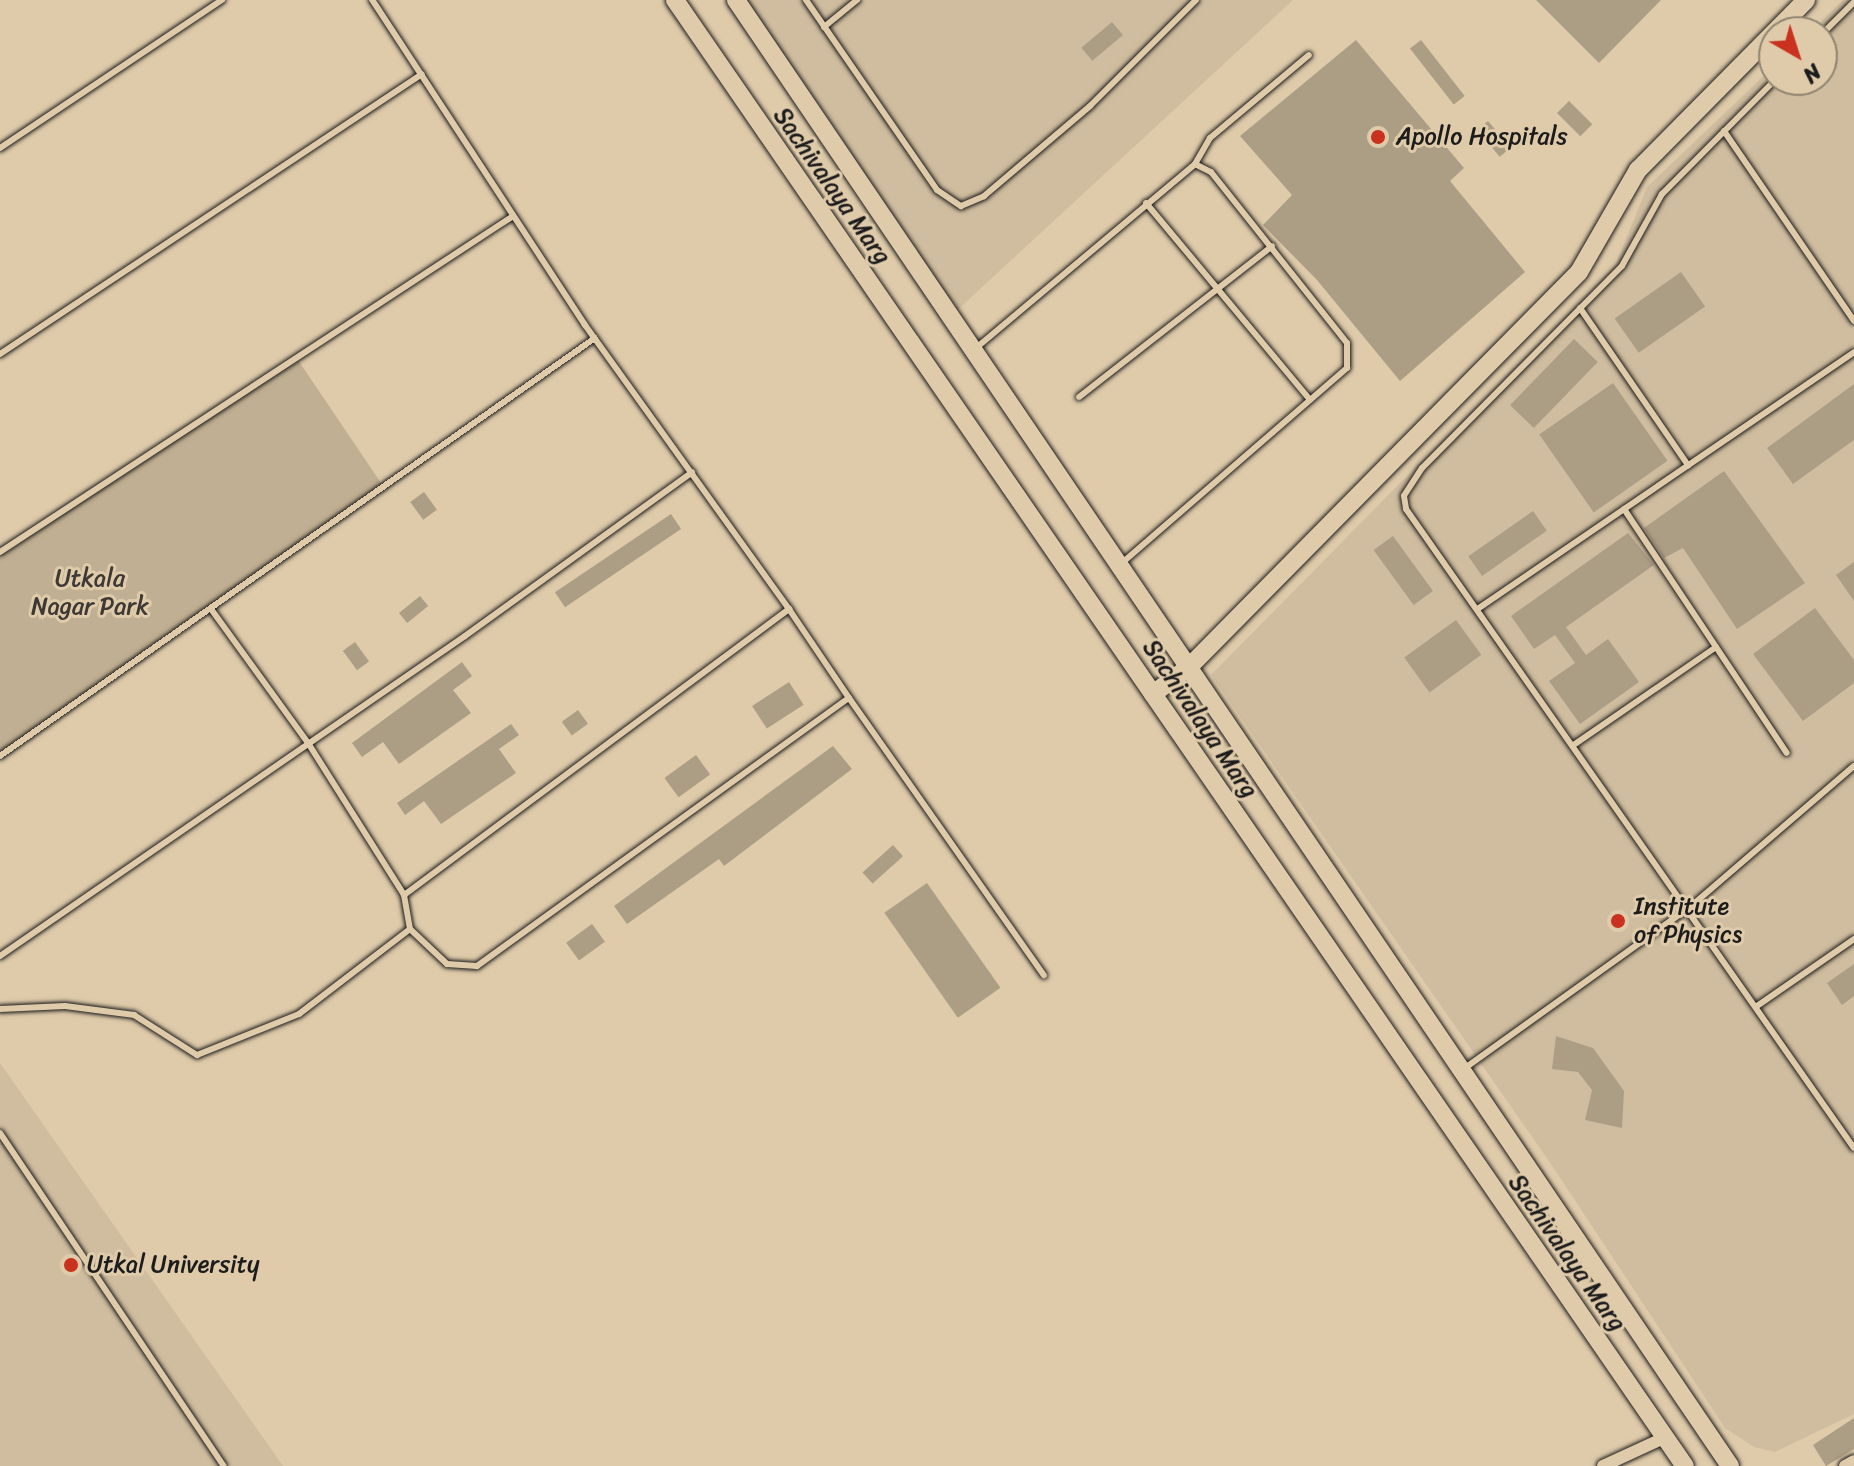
<!DOCTYPE html>
<style>
body{margin:0}
#map{position:relative;width:1854px;height:1466px;overflow:hidden;background:#dfcbaa;font-family:Sriracha,sans-serif}
div>[style]{position:absolute}
[style*='--x']{left:calc(var(--x)*1px);top:calc(var(--y)*1px);width:calc(var(--w)*1px);rotate:calc(var(--a)*1deg)}
.built>*{inset:0;background:#d0bd9f}
.green>*{inset:0;background:#c0af92}
.building>*{inset:0;background:#ac9d85;transform-origin:0 0}
.roads{filter:drop-shadow(0 0 2px #1c1c1c) drop-shadow(0 0 2px #1c1c1c)}
.lane>*{height:6px;margin:-3px;padding:0 3px;transform-origin:3px;border-radius:3px;background:#dfcbaa}
.street>*{height:12px;margin:-6px;padding:0 6px;transform-origin:6px;border-radius:6px;background:#dfcbaa}
.secondary>*{height:18px;margin:-9px;padding:0 9px;transform-origin:9px;border-radius:9px;background:#dfcbaa}
.dots>*{width:22px;height:22px;translate:-50% -50%;box-sizing:border-box;border:4px solid #dfcbaa;border-radius:50%}
span{translate:-50% -50%;white-space:nowrap;text-align:center;line-height:1.15;-webkit-text-stroke:6px #dfcbaa;paint-order:stroke}
.poi-label{font-size:24px;color:#1c1c1c}
.left{translate:0 -50%;text-align:left}
.street-label{font-size:24px;color:#1c1c1c}
.park-label{font-size:24px;color:#3d3934}
.north{position:absolute;left:1758px;top:16px;width:80px;height:80px;box-sizing:border-box;background:#dfcbaa;border:2px solid #918571;border-radius:50%;rotate:141deg;font-size:22px;font-weight:700;line-height:32px;text-align:center;color:#1c1c1c}
.north::after{content:'';display:block;margin:auto;width:28px;height:36px;background:#c8321e;clip-path:polygon(50% 0,100% 100%,50% 72%,0 100%)}
</style>
<div id="map">
<div class="built">
<i style="clip-path:polygon(742px 0,1293px 0,953px 314px)"></i>
<i style="clip-path:polygon(1843px 0,1854px 0,1854px 1414px,1775px 1452px,1754px 1447px,1725px 1428px,1553px 1167px,1211px 675px,1616px 264px,1647px 187px,1774px 66px,1774px 80px,1822px 80px,1822px 32px,1810px 32px)"></i>
<i style="clip-path:polygon(0 1063px,283px 1466px,0 1466px)"></i>
</div>
<div class="green">
<i style="clip-path:polygon(296px 357px,383px 486px,0 755px,0 553px)"></i>
</div>
<div class="building">
<i style="clip-path:polygon(1536px 0,1661px 0,1599px 63px)"></i>
<i style="left:1112px;top:22px;width:17px;height:40px;rotate:50deg"></i>
<i style="clip-path:polygon(1356px 40px,1464px 168px,1450px 181px,1525px 272px,1400px 381px,1317px 280px,1263px 225px,1292px 195px,1240px 136px)"></i>
<i style="left:1421px;top:40px;width:71px;height:14px;rotate:52deg"></i>
<i style="left:1569px;top:101px;width:33px;height:17px;rotate:45deg"></i>
<i style="left:1488px;top:121px;width:35px;height:14px;rotate:50deg"></i>
<i style="left:1681px;top:272px;width:42px;height:81px;rotate:55deg"></i>
<i style="left:1574px;top:339px;width:33px;height:92px;rotate:44deg"></i>
<i style="left:1613px;top:383px;width:95px;height:90px;rotate:55deg"></i>
<i style="clip-path:polygon(1854px 384px,1854px 440px,1793px 484px,1767px 448px)"></i>
<i style="clip-path:polygon(1724px 471px,1805px 583px,1737px 629px,1683px 548px,1664px 558px,1644px 528px)"></i>
<i style="left:424px;top:492px;width:22px;height:17px;rotate:54deg"></i>
<i style="left:1533px;top:511px;width:24px;height:79px;rotate:55deg"></i>
<i style="left:671px;top:514px;width:18px;height:140px;rotate:56deg"></i>
<i style="clip-path:polygon(1628px 533px,1654px 565px,1566px 627px,1586px 655px,1608px 639px,1639px 682px,1580px 724px,1549px 681px,1575px 663px,1555px 635px,1534px 649px,1511px 616px)"></i>
<i style="left:1393px;top:536px;width:68px;height:24px;rotate:54deg"></i>
<i style="clip-path:polygon(1854px 562px,1854px 601px,1836px 575px)"></i>
<i style="left:420px;top:596px;width:13px;height:27px;rotate:51deg"></i>
<i style="clip-path:polygon(1815px 608px,1854px 660px,1854px 683px,1803px 721px,1753px 654px)"></i>
<i style="left:1456px;top:620px;width:43px;height:64px;rotate:54deg"></i>
<i style="left:355px;top:642px;width:24px;height:15px;rotate:54deg"></i>
<i style="clip-path:polygon(462px 662px,472px 676px,453px 690px,471px 713px,399px 764px,383px 742px,362px 757px,352px 743px)"></i>
<i style="left:789px;top:682px;width:27px;height:44px;rotate:57deg"></i>
<i style="left:578px;top:710px;width:17px;height:20px;rotate:54deg"></i>
<i style="clip-path:polygon(511px 724px,519px 735px,499px 749px,516px 773px,441px 824px,424px 801px,405px 815px,397px 803px)"></i>
<i style="clip-path:polygon(833px 746px,852px 769px,724px 866px,719px 859px,627px 924px,614px 906px)"></i>
<i style="left:696px;top:755px;width:24px;height:39px;rotate:54deg"></i>
<i style="left:893px;top:845px;width:15px;height:41px;rotate:48deg"></i>
<i style="left:927px;top:883px;width:128px;height:52px;rotate:55deg"></i>
<i style="left:592px;top:924px;width:22px;height:32px;rotate:54deg"></i>
<i style="clip-path:polygon(1854px 964px,1854px 996px,1842px 1005px,1827px 983px)"></i>
<i style="clip-path:polygon(1556px 1036px,1593px 1048px,1624px 1091px,1622px 1128px,1585px 1120px,1592px 1090px,1578px 1072px,1552px 1069px)"></i>
<i style="clip-path:polygon(1854px 1418px,1854px 1449px,1826px 1466px,1813px 1445px)"></i>
</div>
<div class="roads">
<div class="lane">
<i style="--x:806;--y:0;--w:231;--a:55.4"></i>
<i style="--x:937;--y:190;--w:29;--a:34"></i>
<i style="--x:961;--y:206;--w:25;--a:-23"></i>
<i style="--x:984;--y:196;--w:139;--a:-40.3"></i>
<i style="--x:1090;--y:106;--w:150;--a:-45"></i>
<i style="--x:824;--y:27;--w:43;--a:-39.3"></i>
<i style="--x:1822;--y:34;--w:45;--a:-45"></i>
<i style="--x:1775;--y:80;--w:161;--a:134.7"></i>
<i style="--x:1662;--y:194;--w:82;--a:119.1"></i>
<i style="--x:1622;--y:266;--w:284;--a:134.7"></i>
<i style="--x:1422;--y:468;--w:33;--a:123"></i>
<i style="--x:1404;--y:496;--w:13;--a:81"></i>
<i style="--x:1406;--y:509;--w:780;--a:54.97"></i>
<i style="--x:1724;--y:131;--w:230;--a:55.6"></i>
<i style="--x:0;--y:148;--w:267;--a:-33.7"></i>
<i style="--x:1195;--y:164;--w:30;--a:-60"></i>
<i style="--x:1210;--y:138;--w:129;--a:-40"></i>
<i style="--x:1146;--y:203;--w:256;--a:50.2"></i>
<i style="--x:1580;--y:308;--w:191;--a:55.5"></i>
<i style="--x:976;--y:348;--w:286;--a:-40"></i>
<i style="--x:1195;--y:164;--w:18;--a:27"></i>
<i style="--x:1211;--y:172;--w:218;--a:51.5"></i>
<i style="--x:1347;--y:343;--w:25;--a:90"></i>
<i style="--x:1347;--y:368;--w:299;--a:139.1"></i>
<i style="--x:0;--y:354;--w:506;--a:-33.56"></i>
<i style="--x:1079;--y:397;--w:245;--a:-38"></i>
<i style="--x:1624;--y:509;--w:293;--a:56.3"></i>
<i style="--x:0;--y:552;--w:613;--a:-33.22"></i>
<i style="--x:1479;--y:608;--w:454;--a:-34.3"></i>
<i style="--x:211;--y:609;--w:165;--a:54.1"></i>
<i style="--x:308;--y:743;--w:180;--a:57.7"></i>
<i style="--x:849;--y:698;--w:339;--a:54.9"></i>
<i style="--x:1575;--y:744;--w:171;--a:-34.5"></i>
<i style="--x:0;--y:756;--w:727;--a:-35.09"></i>
<i style="--x:410;--y:929;--w:51;--a:43.4"></i>
<i style="--x:447;--y:964;--w:30;--a:4"></i>
<i style="--x:477;--y:966;--w:458;--a:-35.8"></i>
<i style="--x:849;--y:698;--w:107;--a:-124"></i>
<i style="--x:0;--y:956;--w:564;--a:-34.53"></i>
<i style="--x:465;--y:636;--w:280;--a:-35.8"></i>
<i style="--x:1757;--y:1006;--w:118;--a:-34.6"></i>
<i style="--x:0;--y:1009;--w:65;--a:-2.6"></i>
<i style="--x:65;--y:1006;--w:70;--a:7.4"></i>
<i style="--x:134;--y:1015;--w:75;--a:32.4"></i>
<i style="--x:197;--y:1055;--w:110;--a:-21.9"></i>
<i style="--x:299;--y:1014;--w:140;--a:-37.4"></i>
<i style="--x:410;--y:929;--w:35;--a:-100"></i>
<i style="--x:404;--y:895;--w:480;--a:-36.6"></i>
<i style="--x:789;--y:609;--w:350;--a:-125.7"></i>
<i style="--x:585;--y:325;--w:389;--a:-123.2"></i>
<i style="--x:1465;--y:1068;--w:277;--a:-35.6"></i>
<i style="--x:1690;--y:907;--w:216;--a:-40.7"></i>
<i style="--x:0;--y:1133;--w:401;--a:56.1"></i>
</div>
<div class="street">
<i style="--x:1603;--y:1466;--w:69;--a:-24.7"></i>
<i style="--x:1845;--y:1466;--w:10;--a:-29"></i>
</div>
<div class="secondary">
<i style="--x:675;--y:0;--w:1780;--a:55.44"></i>
<i style="--x:736;--y:0;--w:1771;--a:55.86"></i>
<i style="--x:1153;--y:694;--w:45;--a:-36.9"></i>
<i style="--x:1189;--y:667;--w:555;--a:-45.36"></i>
<i style="--x:1579;--y:272;--w:118;--a:-60"></i>
<i style="--x:1638;--y:170;--w:239;--a:-45.3"></i>
</div>
</div>
<div class="dots">
<i style="left:1378px;top:137px;background:#c8321e"></i>
<i style="left:1618px;top:921px;background:#c8321e"></i>
<i style="left:71px;top:1265px;background:#c8321e"></i>
</div>
<div class="poi-label">
<span class="left" style="left:1396px;top:137px">Apollo Hospitals</span>
<span class="left" style="left:1634px;top:921px">Institute<br>of Physics</span>
<span class="left" style="left:87px;top:1265px">Utkal University</span>
</div>
<div class="street-label">
<span style="left:832px;top:186px;rotate:55deg">Sachivalaya Marg</span>
<span style="left:1200px;top:719px;rotate:56deg">Sachivalaya Marg</span>
<span style="left:1567px;top:1253px;rotate:55deg">Sachivalaya Marg</span>
</div>
<div class="park-label">
<span style="left:90px;top:593px">Utkala<br>Nagar Park</span>
</div>
<div class="north">N</div>
</div>
